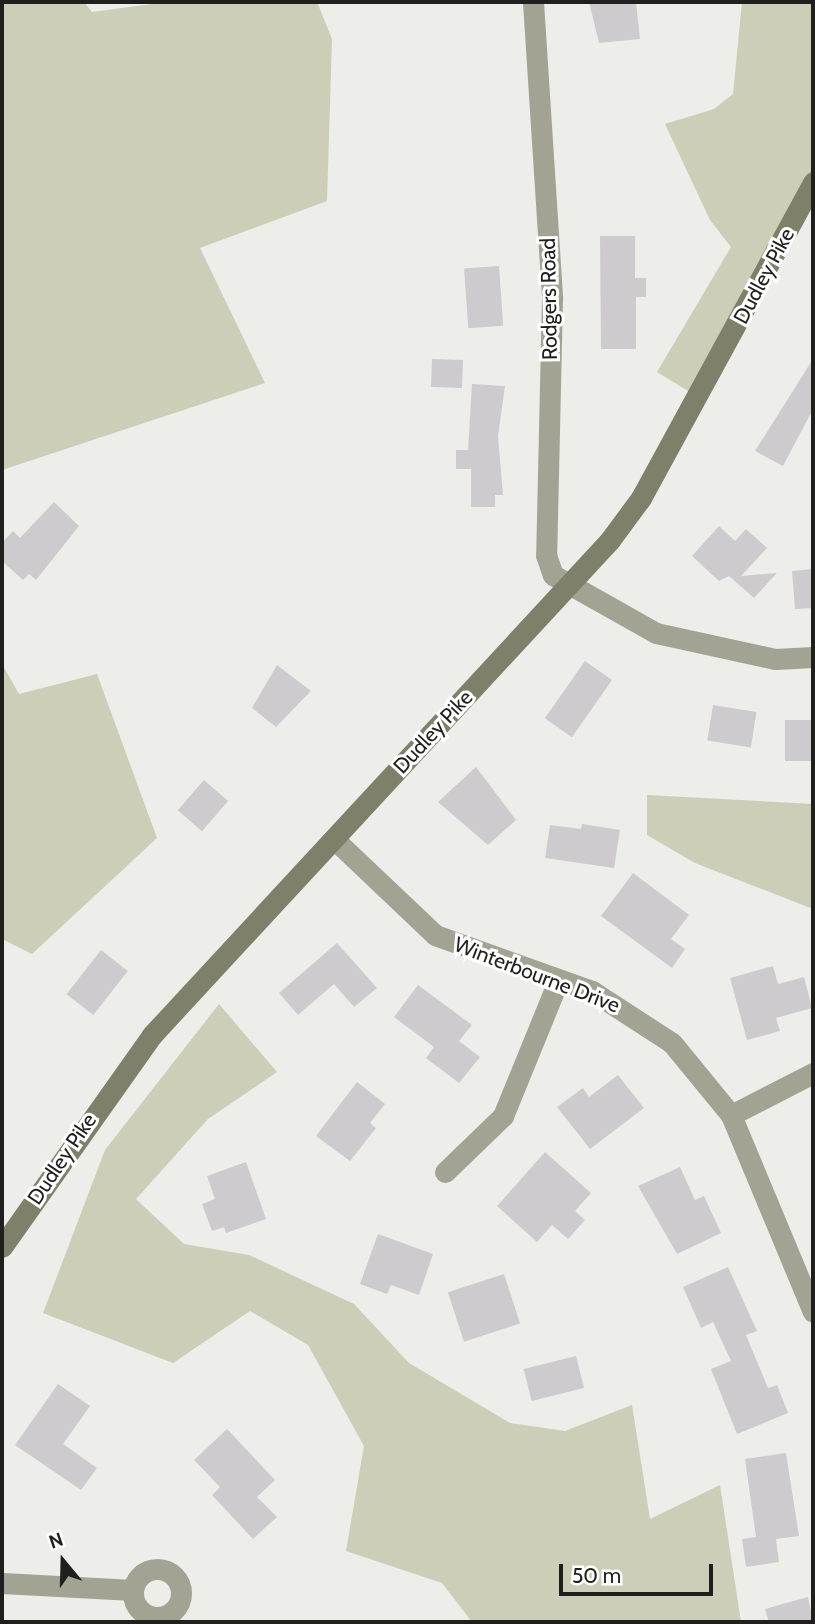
<!DOCTYPE html>
<style>
body{margin:0}
#map{position:relative;width:815px;height:1624px;overflow:hidden;background:#edede9;font-family:Cabin,sans-serif}
div>[style]{position:absolute}
[style*='--x']{left:calc(var(--x)*1px);top:calc(var(--y)*1px);width:calc(var(--w)*1px);rotate:calc(var(--a)*1deg)}
.green>*{inset:0;background:#ccceb7}
.building>*{inset:0;background:#cecbcf;transform-origin:0 0}
.street>*{height:21px;margin:-10.5px;padding:0 10.5px;transform-origin:10.5px;border-radius:10.5px;background:#a2a393}
.street>.ring{margin:-10.5px;padding:0;box-sizing:content-box;background:none;border:21px solid #a2a393;border-radius:50%}
.secondary>*{height:21px;margin:-10.5px;padding:0 10.5px;transform-origin:10.5px;border-radius:10.5px;background:#7f8069}
span{translate:-50% -50%;white-space:nowrap;text-align:center;line-height:1.15;-webkit-text-stroke:6px #fff;paint-order:stroke}
.street-label{font-size:21px;color:#1f1f1d}
.frame{position:absolute;inset:0;border:4px solid #1f1f1d;pointer-events:none}
.north{position:absolute;left:28px;top:1526px;width:70px;height:70px;-webkit-text-stroke:5px #fff;paint-order:stroke;rotate:341deg;font-size:19px;font-weight:700;line-height:28px;text-align:center;color:#1f1f1d}
.north::after{content:'';display:block;margin:auto;width:24px;height:32px;background:#1f1f1d;clip-path:polygon(50% 0,100% 100%,50% 72%,0 100%)}
.scale{position:absolute;left:559px;top:1564px;width:154px;height:32px;box-sizing:border-box;border:4px solid #1f1f1d;border-top:0;padding-left:9px;font-size:21px;line-height:24px;white-space:nowrap;color:#1f1f1d;-webkit-text-stroke:5px #fff;paint-order:stroke}
</style>
<div id="map">
<div class="green">
<i style="clip-path:polygon(2px 2px,84px 2px,92px 12px,167px 2px,317px 2px,332px 39px,327px 201px,200px 248px,265px 383px,2px 470px)"></i>
<i style="clip-path:polygon(742px 2px,813px 2px,813px 182px,698px 397px,657px 372px,731px 247px,710px 220px,665px 124px,714px 109px,733px 94px)"></i>
<i style="clip-path:polygon(2px 664px,19px 694px,97px 674px,157px 838px,32px 954px,2px 939px)"></i>
<i style="clip-path:polygon(647px 795px,813px 804px,813px 909px,695px 863px,647px 835px)"></i>
<i style="clip-path:polygon(219px 1004px,277px 1072px,208px 1119px,136px 1199px,184px 1244px,249px 1255px,354px 1304px,409px 1363px,510px 1423px,565px 1431px,632px 1405px,650px 1519px,720px 1485px,741px 1622px,472px 1622px,442px 1583px,346px 1551px,364px 1446px,308px 1345px,250px 1311px,173px 1363px,43px 1313px,105px 1150px)"></i>
</div>
<div class="building">
<i style="clip-path:polygon(589px 2px,636px 2px,640px 39px,599px 43px)"></i>
<i style="clip-path:polygon(600px 236px,635px 236px,635px 278px,646px 278px,646px 297px,636px 297px,636px 349px,601px 349px)"></i>
<i style="left:499px;top:266px;width:60px;height:35px;rotate:86deg"></i>
<i style="left:432px;top:359px;width:31px;height:28px;rotate:2deg"></i>
<i style="clip-path:polygon(813px 359px,813px 409px,783px 466px,755px 451px)"></i>
<i style="clip-path:polygon(472px 384px,505px 386px,498px 436px,503px 495px,495px 495px,495px 507px,471px 507px,471px 469px,456px 469px,456px 450px,468px 450px)"></i>
<i style="clip-path:polygon(54px 502px,79px 526px,36px 580px,29px 574px,23px 580px,2px 561px,2px 543px,13px 531px,20px 538px)"></i>
<i style="clip-path:polygon(719px 526px,735px 541px,746px 529px,767px 548px,741px 576px,777px 573px,754px 598px,729px 576px,719px 581px,692px 556px)"></i>
<i style="clip-path:polygon(813px 569px,813px 608px,795px 609px,792px 571px)"></i>
<i style="left:585px;top:661px;width:33px;height:70px;rotate:35deg"></i>
<i style="clip-path:polygon(277px 665px,311px 691px,276px 727px,252px 708px)"></i>
<i style="left:713px;top:705px;width:44px;height:36px;rotate:9deg"></i>
<i style="left:813px;top:720px;width:41px;height:28px;rotate:90deg"></i>
<i style="clip-path:polygon(476px 767px,516px 820px,488px 845px,438px 802px)"></i>
<i style="left:204px;top:780px;width:32px;height:40px;rotate:41deg"></i>
<i style="clip-path:polygon(582px 824px,620px 830px,614px 868px,545px 858px,550px 825px,581px 829px)"></i>
<i style="clip-path:polygon(633px 873px,689px 915px,671px 939px,685px 949px,672px 968px,601px 916px)"></i>
<i style="clip-path:polygon(337px 943px,377px 988px,354px 1007px,334px 984px,298px 1015px,279px 993px)"></i>
<i style="left:101px;top:950px;width:34px;height:56px;rotate:38deg"></i>
<i style="clip-path:polygon(773px 966px,778px 984px,804px 977px,812px 1008px,776px 1018px,780px 1031px,747px 1040px,730px 978px)"></i>
<i style="clip-path:polygon(418px 985px,472px 1025px,459px 1041px,480px 1057px,459px 1083px,426px 1058px,434px 1047px,394px 1017px)"></i>
<i style="clip-path:polygon(618px 1075px,644px 1108px,590px 1149px,557px 1107px,583px 1088px,589px 1097px)"></i>
<i style="clip-path:polygon(357px 1082px,385px 1104px,370px 1123px,376px 1128px,350px 1161px,316px 1136px)"></i>
<i style="clip-path:polygon(545px 1152px,591px 1193px,575px 1211px,585px 1220px,568px 1239px,552px 1225px,537px 1242px,497px 1206px)"></i>
<i style="clip-path:polygon(246px 1162px,266px 1219px,226px 1233px,224px 1227px,212px 1231px,202px 1204px,215px 1199px,207px 1176px)"></i>
<i style="clip-path:polygon(680px 1167px,695px 1200px,704px 1196px,721px 1233px,677px 1254px,638px 1186px)"></i>
<i style="clip-path:polygon(378px 1234px,433px 1254px,419px 1295px,391px 1285px,387px 1294px,360px 1284px)"></i>
<i style="clip-path:polygon(728px 1267px,757px 1331px,746px 1335px,768px 1388px,777px 1385px,788px 1413px,737px 1434px,711px 1369px,731px 1361px,713px 1322px,701px 1328px,683px 1287px)"></i>
<i style="left:504px;top:1274px;width:52px;height:59px;rotate:72deg"></i>
<i style="left:576px;top:1356px;width:33px;height:54px;rotate:76deg"></i>
<i style="clip-path:polygon(58px 1384px,90px 1406px,63px 1444px,97px 1468px,81px 1490px,15px 1445px)"></i>
<i style="clip-path:polygon(227px 1429px,275px 1480px,257px 1497px,277px 1517px,253px 1539px,212px 1495px,220px 1487px,194px 1460px)"></i>
<i style="clip-path:polygon(786px 1453px,799px 1536px,776px 1539px,779px 1562px,746px 1567px,742px 1539px,756px 1537px,745px 1459px)"></i>
<i style="clip-path:polygon(808px 1597px,813px 1622px,769px 1622px,765px 1609px)"></i>
</div>
<div class="street">
<i style="--x:533;--y:2;--w:297;--a:86.3"></i>
<i style="--x:552;--y:298;--w:257;--a:91.3"></i>
<i style="--x:546;--y:555;--w:21;--a:71"></i>
<i style="--x:553;--y:575;--w:118;--a:29.4"></i>
<i style="--x:656;--y:633;--w:122;--a:12.3"></i>
<i style="--x:775;--y:659;--w:38;--a:-3"></i>
<i style="--x:334;--y:839;--w:139;--a:43.5"></i>
<i style="--x:435;--y:935;--w:167;--a:19.6"></i>
<i style="--x:592;--y:991;--w:95;--a:33"></i>
<i style="--x:672;--y:1043;--w:93;--a:50.7"></i>
<i style="--x:731;--y:1115;--w:213;--a:67.4"></i>
<i style="--x:731;--y:1115;--w:92;--a:-27.1"></i>
<i style="--x:445;--y:1172;--w:81;--a:-44"></i>
<i style="--x:503;--y:1116;--w:146;--a:-67.8"></i>
<i class="ring" style="left:133px;top:1569px;width:27px;height:27px"></i>
<i style="--x:2;--y:1583;--w:131;--a:3.1"></i>
</div>
<div class="secondary">
<i style="--x:2;--y:1247;--w:260;--a:-54.7"></i>
<i style="--x:152;--y:1035;--w:674;--a:-47.22"></i>
<i style="--x:610;--y:540;--w:52;--a:-53.6"></i>
<i style="--x:641;--y:498;--w:360;--a:-61.4"></i>
</div>
<div class="street-label">
<span style="left:764px;top:276px;rotate:-62deg">Dudley Pike</span>
<span style="left:549px;top:299px;rotate:-91deg">Rodgers Road</span>
<span style="left:433px;top:732px;rotate:-47deg">Dudley Pike</span>
<span style="left:537px;top:975px;rotate:21deg">Winterbourne Drive</span>
<span style="left:62px;top:1159px;rotate:-56deg">Dudley Pike</span>
</div>
<div class="frame"></div>
<div class="north">N</div>
<div class="scale">50 m</div>
</div>
